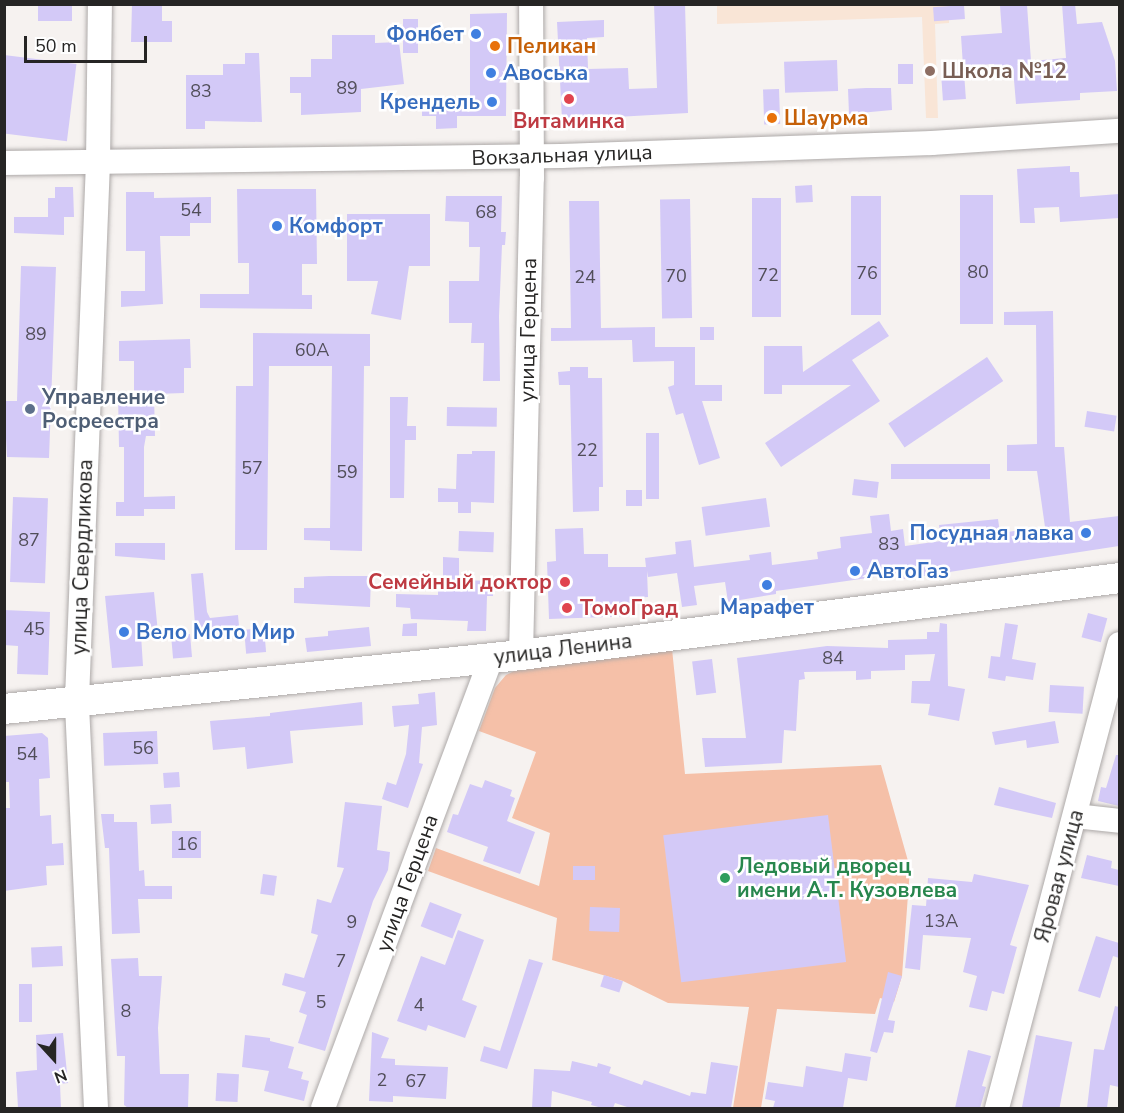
<!DOCTYPE html>
<meta charset="utf-8">
<style>
body{margin:0}
#map{position:relative;width:1124px;height:1113px;overflow:hidden;background:#f6f2f0;font-family:"Nunito Sans",sans-serif}
div>[style]{position:absolute}
[style*='--x']{left:calc(var(--x)*1px);top:calc(var(--y)*1px);width:calc(var(--w)*1px);rotate:calc(var(--a)*1deg)}
.education>*{inset:0;background:#f9e5d6}
.green>*{inset:0;background:#f5c0a8}
.building>*{inset:0;background:#d3c9f7;transform-origin:0 0}
.roads{filter:drop-shadow(0 0 2px #ada9a8) drop-shadow(0 0 2px #ada9a8)}
.minor>*{height:24px;margin:-12px;padding:0 12px;transform-origin:12px;border-radius:12px;background:#fff}
.major>*{height:30px;margin:-15px;padding:0 15px;transform-origin:15px;border-radius:15px;background:#fff}
.dots>*{width:16px;height:16px;translate:-50% -50%;box-sizing:border-box;border:3px solid #fff;border-radius:50%}
span{translate:-50% -50%;white-space:nowrap;text-align:center;line-height:1.15;-webkit-text-stroke:5px #fff;paint-order:stroke}
.number-label{font-size:18px;color:#514e59}
.number-label span{-webkit-text-stroke-width:0}
.shop-label{font-size:21px;color:#366cbe;font-weight:700}
.right{translate:-100% -50%;text-align:right}
.left{translate:0 -50%;text-align:left}
.food-label{font-size:21px;color:#c56008;font-weight:700}
.education-label{font-size:21px;color:#785e54;font-weight:700}
.health-label{font-size:21px;color:#be3a42;font-weight:700}
.street-label{font-size:21px;color:#262524}
.service-label{font-size:21px;color:#4e5e75;font-weight:700}
.leisure-label{font-size:21px;color:#27864d;font-weight:700}
.frame{position:absolute;inset:0;border:6px solid #262524;pointer-events:none}
.north{position:absolute;left:24px;top:1029px;width:60px;height:60px;-webkit-text-stroke:4px #fff;paint-order:stroke;rotate:159deg;font-size:16px;font-weight:700;line-height:24px;text-align:center;color:#262524}
.north::after{content:'';display:block;margin:auto;width:21px;height:27px;background:#262524;clip-path:polygon(50% 0,100% 100%,50% 72%,0 100%)}
.scale{position:absolute;left:24px;top:36px;width:123px;height:27px;box-sizing:border-box;border:3px solid #262524;border-top:0;padding-left:8px;font-size:18px;line-height:21px;white-space:nowrap;color:#262524;-webkit-text-stroke:4px #fff;paint-order:stroke}
</style>
<div id="map">
<div class="education">
<i style="clip-path:polygon(717px 5px,949px 5px,949px 23px,935px 24px,938px 118px,926px 118px,922px 17px,717px 24px)"></i>
</div>
<div class="green">
<i style="clip-path:polygon(672px 649px,685px 774px,881px 765px,910px 868px,902px 976px,894px 1002px,880px 998px,875px 1014px,777px 1009px,761px 1108px,733px 1108px,749px 1007px,668px 1003px,623px 981px,552px 960px,557px 918px,428px 871px,436px 848px,539px 886px,550px 833px,512px 818px,536px 752px,479px 731px,495px 688px,506px 675px,514px 671px)"></i>
</div>
<div class="building">
<i style="left:38px;top:4px;width:34px;height:17px"></i>
<i style="clip-path:polygon(132px 4px,162px 4px,162px 21px,172px 21px,172px 42px,131px 42px)"></i>
<i style="clip-path:polygon(654px 4px,685px 4px,688px 113px,562px 120px,557px 22px,604px 20px,604px 37px,587px 38px,588px 69px,628px 68px,629px 89px,657px 88px)"></i>
<i style="clip-path:polygon(1062px 4px,1075px 4px,1077px 24px,1102px 22px,1115px 61px,1117px 91px,1080px 93px,1080px 100px,1016px 104px,1014px 80px,1009px 80px,1009px 71px,995px 72px,994px 64px,963px 66px,961px 36px,1002px 33px,1000px 6px,1027px 5px,1031px 61px,1066px 58px)"></i>
<i style="left:964px;top:5px;width:14px;height:31px;rotate:86deg"></i>
<i style="clip-path:polygon(507px 13px,506px 116px,457px 116px,457px 128px,436px 129px,436px 116px,422px 116px,422px 100px,470px 100px,470px 14px)"></i>
<i style="left:403px;top:19px;width:15px;height:34px"></i>
<i style="clip-path:polygon(332px 35px,375px 35px,375px 43px,399px 42px,404px 84px,361px 89px,361px 112px,301px 115px,301px 93px,290px 93px,290px 77px,311px 77px,311px 59px,332px 59px)"></i>
<i style="clip-path:polygon(245px 53px,259px 53px,262px 122px,205px 121px,205px 129px,186px 129px,186px 75px,223px 75px,223px 64px,245px 64px)"></i>
<i style="left:4px;top:55px;width:73px;height:78px;rotate:7deg"></i>
<i style="left:837px;top:60px;width:31px;height:53px;rotate:88deg"></i>
<i style="left:898px;top:64px;width:15px;height:20px"></i>
<i style="left:964px;top:72px;width:27px;height:23px;rotate:86deg"></i>
<i style="clip-path:polygon(866px 88px,891px 88px,892px 110px,849px 114px,848px 89px)"></i>
<i style="left:779px;top:89px;width:35px;height:16px;rotate:88deg"></i>
<i style="clip-path:polygon(1070px 166px,1070px 172px,1079px 172px,1080px 197px,1119px 194px,1119px 218px,1060px 222px,1059px 207px,1034px 208px,1035px 223px,1020px 223px,1017px 169px)"></i>
<i style="left:812px;top:185px;width:17px;height:17px;rotate:87deg"></i>
<i style="clip-path:polygon(55px 187px,73px 187px,74px 217px,64px 217px,64px 235px,14px 233px,14px 217px,48px 217px,48px 198px,55px 198px)"></i>
<i style="clip-path:polygon(237px 189px,316px 189px,317px 264px,302px 264px,302px 295px,312px 295px,312px 309px,200px 308px,200px 294px,249px 294px,249px 263px,238px 263px)"></i>
<i style="clip-path:polygon(126px 192px,154px 192px,154px 198px,211px 197px,211px 223px,190px 223px,190px 236px,160px 236px,163px 304px,121px 307px,121px 291px,145px 291px,145px 251px,126px 251px)"></i>
<i style="left:960px;top:195px;width:33px;height:129px"></i>
<i style="clip-path:polygon(446px 196px,502px 196px,501px 232px,506px 232px,505px 245px,502px 245px,499px 316px,500px 381px,483px 381px,484px 343px,471px 343px,472px 323px,449px 323px,449px 281px,479px 281px,480px 247px,469px 247px,469px 222px,445px 221px)"></i>
<i style="left:881px;top:196px;width:119px;height:30px;rotate:90deg"></i>
<i style="left:752px;top:198px;width:29px;height:119px"></i>
<i style="left:690px;top:199px;width:119px;height:30px;rotate:89deg"></i>
<i style="clip-path:polygon(569px 201px,599px 201px,601px 328px,655px 327px,655px 347px,695px 347px,695px 385px,722px 385px,722px 401px,702px 401px,720px 458px,699px 465px,683px 413px,676px 415px,668px 387px,674px 385px,674px 361px,633px 362px,632px 340px,551px 341px,551px 328px,571px 328px)"></i>
<i style="clip-path:polygon(347px 214px,430px 214px,430px 266px,409px 266px,401px 320px,371px 314px,378px 281px,347px 281px)"></i>
<i style="clip-path:polygon(21px 266px,56px 267px,49px 458px,7px 457px,4px 401px,17px 401px)"></i>
<i style="clip-path:polygon(1053px 311px,1055px 447px,1064px 447px,1070px 522px,1119px 516px,1119px 546px,897px 580px,896px 574px,776px 591px,776px 594px,728px 602px,725px 582px,694px 586px,697px 605px,682px 607px,677px 573px,648px 577px,647px 571px,648px 597px,634px 598px,635px 616px,549px 619px,547px 562px,556px 561px,555px 529px,583px 528px,584px 554px,608px 554px,608px 567px,646px 567px,645px 558px,676px 554px,675px 542px,691px 540px,694px 567px,750px 560px,749px 555px,771px 552px,772px 565px,818px 559px,817px 552px,841px 548px,840px 537px,872px 533px,870px 516px,889px 514px,891px 531px,903px 529px,905px 546px,941px 541px,939px 525px,998px 519px,1000px 533px,1045px 527px,1037px 471px,1007px 471px,1007px 445px,1037px 444px,1036px 325px,1004px 325px,1004px 312px)"></i>
<i style="clip-path:polygon(879px 321px,889px 336px,852px 360px,880px 401px,781px 467px,765px 443px,851px 385px,782px 385px,782px 394px,764px 394px,764px 346px,802px 346px,803px 372px)"></i>
<i style="left:700px;top:327px;width:14px;height:13px"></i>
<i style="clip-path:polygon(253px 333px,370px 334px,370px 366px,364px 366px,362px 551px,330px 550px,330px 541px,304px 540px,304px 528px,330px 528px,332px 366px,269px 366px,267px 550px,235px 550px,236px 386px,253px 386px)"></i>
<i style="clip-path:polygon(190px 339px,191px 368px,184px 368px,184px 393px,154px 394px,155px 436px,146px 436px,144px 447px,144px 497px,175px 496px,175px 509px,144px 509px,144px 516px,116px 516px,116px 502px,124px 502px,124px 447px,119px 447px,118px 394px,134px 394px,134px 361px,119px 361px,119px 341px)"></i>
<i style="left:987px;top:357px;width:29px;height:119px;rotate:56deg"></i>
<i style="clip-path:polygon(570px 367px,588px 367px,588px 378px,602px 378px,603px 487px,599px 487px,599px 511px,573px 512px,570px 385px,559px 385px,558px 372px,570px 371px)"></i>
<i style="clip-path:polygon(390px 397px,408px 397px,407px 426px,416px 426px,416px 440px,405px 440px,404px 498px,390px 498px)"></i>
<i style="left:447px;top:407px;width:50px;height:19px;rotate:1deg"></i>
<i style="left:1087px;top:411px;width:30px;height:16px;rotate:9deg"></i>
<i style="left:646px;top:433px;width:13px;height:66px"></i>
<i style="clip-path:polygon(472px 451px,495px 451px,494px 503px,471px 502px,471px 513px,458px 513px,458px 502px,438px 502px,438px 488px,456px 489px,457px 454px,472px 454px)"></i>
<i style="left:891px;top:464px;width:99px;height:15px"></i>
<i style="left:854px;top:479px;width:25px;height:16px;rotate:7deg"></i>
<i style="left:626px;top:490px;width:16px;height:16px"></i>
<i style="left:13px;top:497px;width:35px;height:85px;rotate:2deg"></i>
<i style="left:766px;top:498px;width:29px;height:65px;rotate:82deg"></i>
<i style="left:459px;top:531px;width:35px;height:20px;rotate:2deg"></i>
<i style="clip-path:polygon(115px 543px,165px 543px,165px 560px,115px 556px)"></i>
<i style="clip-path:polygon(443px 557px,459px 558px,459px 580px,493px 581px,493px 596px,487px 596px,486px 631px,467px 631px,468px 621px,411px 619px,410px 608px,396px 607px,396px 594px,438px 595px,438px 584px,443px 584px)"></i>
<i style="clip-path:polygon(203px 573px,207px 612px,210px 618px,238px 615px,240px 637px,196px 637px,191px 574px)"></i>
<i style="clip-path:polygon(329px 576px,371px 576px,370px 607px,294px 603px,294px 588px,304px 588px,304px 577px)"></i>
<i style="clip-path:polygon(154px 592px,158px 633px,141px 635px,143px 666px,112px 668px,105px 596px)"></i>
<i style="clip-path:polygon(4px 610px,50px 612px,48px 675px,17px 674px,18px 646px,4px 645px)"></i>
<i style="left:1088px;top:613px;width:20px;height:25px;rotate:15deg"></i>
<i style="clip-path:polygon(417px 623px,417px 636px,402px 636px,403px 624px)"></i>
<i style="clip-path:polygon(940px 623px,947px 624px,948px 686px,965px 689px,959px 721px,928px 715px,930px 704px,911px 703px,912px 681px,930px 681px,935px 654px,905px 655px,905px 670px,871px 671px,871px 679px,856px 680px,856px 671px,804px 672px,805px 679px,799px 680px,796px 731px,784px 730px,782px 763px,705px 767px,702px 738px,746px 738px,737px 658px,827px 646px,888px 648px,888px 640px,927px 639px,927px 632px,939px 632px)"></i>
<i style="clip-path:polygon(1005px 623px,1018px 625px,1012px 659px,1036px 663px,1033px 680px,1006px 676px,1005px 681px,988px 678px,991px 656px,1000px 657px)"></i>
<i style="clip-path:polygon(369px 627px,371px 646px,307px 652px,305px 638px,328px 636px,328px 631px)"></i>
<i style="left:264px;top:628px;width:24px;height:20px;rotate:85deg"></i>
<i style="left:190px;top:634px;width:23px;height:19px;rotate:85deg"></i>
<i style="left:712px;top:659px;width:34px;height:20px;rotate:83deg"></i>
<i style="left:1050px;top:685px;width:34px;height:27px;rotate:3deg"></i>
<i style="clip-path:polygon(435px 692px,437px 725px,422px 727px,419px 763px,423px 764px,408px 808px,382px 799px,387px 782px,396px 785px,406px 754px,409px 725px,394px 727px,392px 706px,419px 704px,418px 694px)"></i>
<i style="clip-path:polygon(362px 702px,363px 725px,290px 731px,293px 763px,247px 769px,245px 747px,213px 750px,210px 721px,270px 716px,270px 713px)"></i>
<i style="clip-path:polygon(1055px 721px,1059px 743px,1027px 748px,1026px 740px,995px 745px,992px 732px)"></i>
<i style="left:157px;top:731px;width:33px;height:54px;rotate:88deg"></i>
<i style="clip-path:polygon(42px 733px,48px 738px,50px 778px,39px 779px,40px 816px,51px 815px,52px 844px,63px 843px,64px 865px,46px 866px,47px 885px,4px 891px,4px 808px,10px 808px,9px 782px,4px 782px,4px 736px)"></i>
<i style="clip-path:polygon(1116px 755px,1119px 755px,1119px 806px,1098px 801px,1101px 787px,1106px 788px)"></i>
<i style="left:179px;top:772px;width:15px;height:16px;rotate:86deg"></i>
<i style="clip-path:polygon(485px 780px,512px 790px,510px 796px,515px 798px,507px 821px,535px 832px,520px 874px,483px 861px,488px 847px,447px 832px,453px 814px,458px 815px,470px 784px,482px 788px)"></i>
<i style="clip-path:polygon(999px 787px,1056px 803px,1052px 818px,994px 805px)"></i>
<i style="clip-path:polygon(345px 802px,382px 806px,377px 850px,390px 852px,388px 870px,373px 901px,325px 1051px,298px 1043px,307px 1015px,299px 1012px,306px 992px,282px 985px,285px 973px,304px 978px,318px 935px,311px 933px,317px 899px,331px 903px,344px 868px,337px 867px)"></i>
<i style="left:171px;top:804px;width:19px;height:21px;rotate:87deg"></i>
<i style="clip-path:polygon(101px 814px,114px 814px,114px 822px,137px 822px,139px 871px,144px 870px,145px 886px,172px 886px,172px 899px,138px 899px,140px 933px,112px 934px,109px 848px,105px 848px)"></i>
<i style="left:828px;top:815px;width:148px;height:166px;rotate:83deg"></i>
<i style="left:172px;top:831px;width:29px;height:27px"></i>
<i style="clip-path:polygon(1087px 855px,1112px 861px,1111px 868px,1119px 870px,1119px 886px,1081px 878px)"></i>
<i style="left:573px;top:866px;width:22px;height:14px"></i>
<i style="left:263px;top:874px;width:14px;height:20px;rotate:8deg"></i>
<i style="clip-path:polygon(974px 874px,1029px 885px,1010px 945px,1017px 947px,1004px 994px,992px 991px,987px 1011px,969px 1007px,977px 976px,963px 972px,971px 938px,923px 935px,920px 970px,905px 968px,912px 905px,926px 906px,928px 878px,972px 882px)"></i>
<i style="left:430px;top:902px;width:34px;height:26px;rotate:21deg"></i>
<i style="left:590px;top:907px;width:30px;height:24px;rotate:2deg"></i>
<i style="clip-path:polygon(458px 930px,484px 940px,462px 1000px,477px 1006px,465px 1038px,428px 1025px,426px 1031px,397px 1021px,421px 956px,445px 965px)"></i>
<i style="clip-path:polygon(1096px 936px,1119px 943px,1119px 958px,1113px 956px,1100px 998px,1078px 991px)"></i>
<i style="left:62px;top:946px;width:20px;height:31px;rotate:87deg"></i>
<i style="clip-path:polygon(138px 958px,139px 976px,162px 976px,158px 1028px,160px 1074px,189px 1074px,188px 1108px,128px 1108px,124px 1105px,125px 1056px,117px 1056px,111px 959px)"></i>
<i style="clip-path:polygon(529px 959px,543px 963px,507px 1069px,480px 1061px,484px 1046px,500px 1051px)"></i>
<i style="clip-path:polygon(888px 972px,902px 976px,888px 1020px,895px 1021px,893px 1033px,884px 1032px,877px 1053px,870px 1051px)"></i>
<i style="left:604px;top:975px;width:20px;height:12px;rotate:18deg"></i>
<i style="left:19px;top:984px;width:13px;height:38px"></i>
<i style="clip-path:polygon(1115px 1006px,1119px 1007px,1119px 1087px,1110px 1085px,1107px 1108px,1087px 1108px,1094px 1049px,1104px 1050px)"></i>
<i style="clip-path:polygon(372px 1032px,389px 1038px,381px 1058px,395px 1059px,395px 1065px,448px 1067px,446px 1099px,393px 1096px,393px 1102px,369px 1101px)"></i>
<i style="clip-path:polygon(63px 1033px,68px 1083px,60px 1084px,61px 1108px,18px 1108px,16px 1072px,37px 1070px,36px 1035px)"></i>
<i style="clip-path:polygon(245px 1035px,270px 1038px,270px 1041px,294px 1047px,288px 1068px,303px 1072px,301px 1079px,309px 1081px,304px 1101px,264px 1091px,269px 1071px,242px 1067px)"></i>
<i style="left:1036px;top:1035px;width:37px;height:74px;rotate:11deg"></i>
<i style="clip-path:polygon(968px 1050px,991px 1056px,982px 1086px,986px 1087px,980px 1108px,955px 1108px)"></i>
<i style="clip-path:polygon(845px 1053px,871px 1057px,867px 1081px,848px 1078px,843px 1108px,773px 1108px,775px 1101px,765px 1099px,768px 1082px,803px 1087px,806px 1066px,842px 1072px)"></i>
<i style="clip-path:polygon(572px 1061px,597px 1067px,598px 1063px,611px 1067px,609px 1073px,642px 1085px,644px 1080px,690px 1096px,691px 1092px,706px 1094px,711px 1062px,738px 1066px,731px 1108px,630px 1108px,615px 1103px,613px 1108px,602px 1108px,591px 1105px,592px 1102px,552px 1091px,551px 1108px,532px 1108px,534px 1069px,570px 1071px)"></i>
<i style="left:217px;top:1073px;width:22px;height:28px;rotate:3deg"></i>
</div>
<div class="roads">
<div class="minor">
<i style="--x:4;--y:163;--w:557;--a:-0.72"></i>
<i style="--x:561;--y:156;--w:371;--a:-2"></i>
<i style="--x:932;--y:143;--w:188;--a:-3.7"></i>
<i style="--x:521;--y:655;--w:477;--a:-88.7"></i>
<i style="--x:532;--y:178;--w:174;--a:-90.3"></i>
<i style="--x:1075;--y:816;--w:45;--a:6.3"></i>
<i style="--x:96;--y:1108;--w:409;--a:-92.7"></i>
<i style="--x:77;--y:699;--w:536;--a:-87.76"></i>
<i style="--x:98;--y:163;--w:159;--a:-89.3"></i>
<i style="--x:323;--y:1108;--w:480;--a:-69.5"></i>
<i style="--x:997;--y:1108;--w:480;--a:-75.2"></i>
</div>
<div class="major">
<i style="--x:4;--y:709;--w:520;--a:-5.96"></i>
<i style="--x:521;--y:655;--w:604;--a:-7.33"></i>
</div>
</div>
<div class="dots">
<i style="left:476px;top:34px;background:#3f7fe0"></i>
<i style="left:495px;top:46px;background:#e8710a"></i>
<i style="left:930px;top:71px;background:#8d6e63"></i>
<i style="left:491px;top:73px;background:#3f7fe0"></i>
<i style="left:569px;top:99px;background:#e0444e"></i>
<i style="left:492px;top:102px;background:#3f7fe0"></i>
<i style="left:772px;top:118px;background:#e8710a"></i>
<i style="left:277px;top:226px;background:#3f7fe0"></i>
<i style="left:30px;top:409px;background:#5c6f8a"></i>
<i style="left:1086px;top:533px;background:#3f7fe0"></i>
<i style="left:855px;top:571px;background:#3f7fe0"></i>
<i style="left:565px;top:582px;background:#e0444e"></i>
<i style="left:767px;top:585px;background:#3f7fe0"></i>
<i style="left:567px;top:608px;background:#e0444e"></i>
<i style="left:124px;top:632px;background:#3f7fe0"></i>
<i style="left:725px;top:878px;background:#2e9e5b"></i>
</div>
<div class="number-label">
<span style="left:347px;top:88px">89</span>
<span style="left:201px;top:91px">83</span>
<span style="left:191px;top:210px">54</span>
<span style="left:486px;top:212px">68</span>
<span style="left:978px;top:272px">80</span>
<span style="left:867px;top:273px">76</span>
<span style="left:768px;top:275px">72</span>
<span style="left:676px;top:276px">70</span>
<span style="left:585px;top:277px">24</span>
<span style="left:36px;top:334px">89</span>
<span style="left:312px;top:350px">60А</span>
<span style="left:587px;top:450px">22</span>
<span style="left:252px;top:468px">57</span>
<span style="left:347px;top:472px">59</span>
<span style="left:29px;top:540px">87</span>
<span style="left:889px;top:544px">83</span>
<span style="left:34px;top:629px">45</span>
<span style="left:833px;top:658px">84</span>
<span style="left:143px;top:748px">56</span>
<span style="left:27px;top:754px">54</span>
<span style="left:187px;top:844px">16</span>
<span style="left:941px;top:921px">13А</span>
<span style="left:352px;top:922px">9</span>
<span style="left:341px;top:961px">7</span>
<span style="left:321px;top:1002px">5</span>
<span style="left:419px;top:1005px">4</span>
<span style="left:126px;top:1011px">8</span>
<span style="left:382px;top:1080px">2</span>
<span style="left:416px;top:1081px">67</span>
</div>
<div class="shop-label">
<span class="right" style="left:464px;top:34px">Фонбет</span>
<span class="left" style="left:503px;top:73px">Авоська</span>
<span class="right" style="left:480px;top:102px">Крендель</span>
<span class="left" style="left:289px;top:226px">Комфорт</span>
<span class="right" style="left:1074px;top:533px">Посудная лавка</span>
<span class="left" style="left:867px;top:571px">АвтоГаз</span>
<span style="left:767px;top:607px">Марафет</span>
<span class="left" style="left:136px;top:632px">Вело Мото Мир</span>
</div>
<div class="food-label">
<span class="left" style="left:507px;top:46px">Пеликан</span>
<span class="left" style="left:784px;top:118px">Шаурма</span>
</div>
<div class="education-label">
<span class="left" style="left:942px;top:71px">Школа №12</span>
</div>
<div class="health-label">
<span style="left:569px;top:121px">Витаминка</span>
<span class="right" style="left:552px;top:582px">Семейный доктор</span>
<span class="left" style="left:580px;top:608px">ТомоГрад</span>
</div>
<div class="street-label">
<span style="left:562px;top:155px;rotate:-2deg">Вокзальная улица</span>
<span style="left:528px;top:330px;rotate:-89deg">улица Герцена</span>
<span style="left:82px;top:557px;rotate:-88deg">улица Свердликова</span>
<span style="left:563px;top:649px;rotate:-7deg">улица Ленина</span>
<span style="left:1059px;top:876px;rotate:-75deg">Яровая улица</span>
<span style="left:407px;top:883px;rotate:-70deg">улица Герцена</span>
</div>
<div class="service-label">
<span class="left" style="left:42px;top:409px">Управление<br>Росреестра</span>
</div>
<div class="leisure-label">
<span class="left" style="left:737px;top:878px">Ледовый дворец<br>имени А.Т. Кузовлева</span>
</div>
<div class="frame"></div>
<div class="north">N</div>
<div class="scale">50 m</div>
</div>
